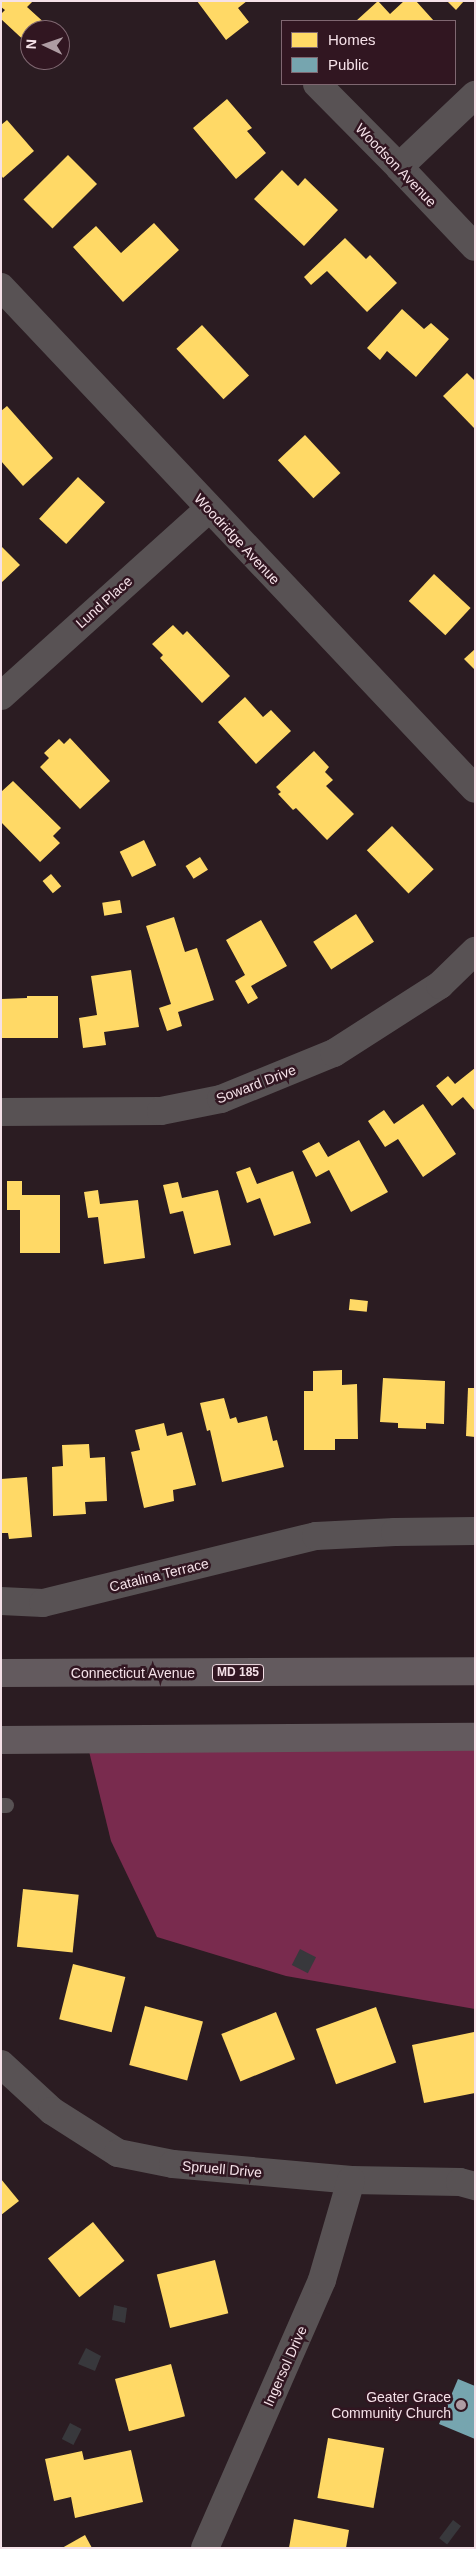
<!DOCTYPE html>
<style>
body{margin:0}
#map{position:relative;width:476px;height:2549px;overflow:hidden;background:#2b1c22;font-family:Helvetica,sans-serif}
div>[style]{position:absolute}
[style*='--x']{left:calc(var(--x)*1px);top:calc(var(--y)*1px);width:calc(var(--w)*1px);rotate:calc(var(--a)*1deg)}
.forest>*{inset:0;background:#792b4e}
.homes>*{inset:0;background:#ffd966;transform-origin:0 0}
.public>*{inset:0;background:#76a5af}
.building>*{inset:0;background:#38383c;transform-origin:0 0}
.lane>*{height:15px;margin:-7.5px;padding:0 7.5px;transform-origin:7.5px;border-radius:7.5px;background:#585254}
.street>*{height:28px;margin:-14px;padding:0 14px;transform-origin:14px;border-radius:14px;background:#585254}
.primary>*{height:28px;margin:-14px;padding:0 14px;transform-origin:14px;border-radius:14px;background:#635a5e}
.dots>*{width:14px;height:14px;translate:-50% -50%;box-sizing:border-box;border:2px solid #311621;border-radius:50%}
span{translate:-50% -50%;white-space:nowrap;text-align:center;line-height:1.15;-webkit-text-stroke:5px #311621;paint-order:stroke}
.shield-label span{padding:1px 4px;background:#311621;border:1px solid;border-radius:4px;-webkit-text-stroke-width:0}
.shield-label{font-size:12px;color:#f5e1e8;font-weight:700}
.street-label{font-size:14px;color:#f5e1e8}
.poi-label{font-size:14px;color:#f5e1e8}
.right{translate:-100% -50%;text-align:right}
.frame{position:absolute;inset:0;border:2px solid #f5e1e8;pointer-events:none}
.legend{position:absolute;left:281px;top:20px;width:175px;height:65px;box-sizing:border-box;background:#311621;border:1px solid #7f6771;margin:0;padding:6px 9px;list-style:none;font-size:15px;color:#f5e1e8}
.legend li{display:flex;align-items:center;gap:10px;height:25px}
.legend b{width:25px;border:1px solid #7f6771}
.north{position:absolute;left:20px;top:20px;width:50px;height:50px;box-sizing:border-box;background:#311621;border:1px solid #7f6771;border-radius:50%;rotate:273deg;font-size:14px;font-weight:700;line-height:20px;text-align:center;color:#f5e1e8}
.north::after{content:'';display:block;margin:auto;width:18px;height:22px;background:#ae9ca3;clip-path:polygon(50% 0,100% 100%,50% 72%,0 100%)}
</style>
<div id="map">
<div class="forest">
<i style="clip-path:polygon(475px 1737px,475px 2009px,286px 1976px,157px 1937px,111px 1841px,86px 1739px)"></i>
</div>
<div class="homes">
<i style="clip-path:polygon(1px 1px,33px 1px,27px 7px,48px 26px,44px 30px,30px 30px,30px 46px,1px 19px,1px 14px,5px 10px,1px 7px)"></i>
<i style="clip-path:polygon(197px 1px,247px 1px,238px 8px,249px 22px,226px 40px)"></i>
<i style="clip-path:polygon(378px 1px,390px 14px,404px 1px,416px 1px,434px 21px,356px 21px)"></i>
<i style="clip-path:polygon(447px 1px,464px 1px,456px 10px)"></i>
<i style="clip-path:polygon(227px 99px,252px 128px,247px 131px,266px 153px,236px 179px,193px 128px)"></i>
<i style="clip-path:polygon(7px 120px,34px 151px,3px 178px,1px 175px,1px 125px)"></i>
<i style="left:68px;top:155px;width:41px;height:63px;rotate:45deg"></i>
<i style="clip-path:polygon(282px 170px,298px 186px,305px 178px,338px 210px,304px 246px,254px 199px)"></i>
<i style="clip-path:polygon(154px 223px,179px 250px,123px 302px,73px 247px,96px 226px,121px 253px)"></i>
<i style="clip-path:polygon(345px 238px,366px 259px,370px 255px,397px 283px,367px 312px,327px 271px,311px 285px,304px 277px)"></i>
<i style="clip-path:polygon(402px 309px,424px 329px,431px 323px,449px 339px,416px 377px,387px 351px,380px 360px,367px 348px)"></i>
<i style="left:202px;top:325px;width:69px;height:35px;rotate:47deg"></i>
<i style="clip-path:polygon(467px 373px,475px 381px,475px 429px,443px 396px)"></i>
<i style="clip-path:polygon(7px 406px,53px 458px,23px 486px,1px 461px,1px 411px)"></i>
<i style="left:305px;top:435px;width:52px;height:37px;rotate:47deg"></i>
<i style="left:78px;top:477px;width:37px;height:57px;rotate:43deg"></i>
<i style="clip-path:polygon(1px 546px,20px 565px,1px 583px)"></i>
<i style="left:434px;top:574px;width:50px;height:37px;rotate:43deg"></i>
<i style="clip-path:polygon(173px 625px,183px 635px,187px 631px,230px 676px,202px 703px,160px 658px,163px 655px,152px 644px)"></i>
<i style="clip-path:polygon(475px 649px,475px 670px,464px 659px)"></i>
<i style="clip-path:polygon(245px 697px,263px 717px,271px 710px,291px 731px,256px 764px,218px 722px)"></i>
<i style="clip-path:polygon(70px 738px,110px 781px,80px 809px,40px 767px,49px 758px,44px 753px,59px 739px,64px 744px)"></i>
<i style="clip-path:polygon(314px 751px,329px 767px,325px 772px,333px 780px,326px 786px,354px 814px,327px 840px,296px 808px,293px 810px,278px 794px,281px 792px,276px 787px)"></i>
<i style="clip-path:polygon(13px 781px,61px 828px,53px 836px,60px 843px,40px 862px,1px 822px,1px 792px)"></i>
<i style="left:392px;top:826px;width:60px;height:35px;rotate:46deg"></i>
<i style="left:144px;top:840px;width:28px;height:27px;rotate:64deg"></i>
<i style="left:200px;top:857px;width:15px;height:17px;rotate:58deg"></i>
<i style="left:51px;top:874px;width:16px;height:11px;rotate:50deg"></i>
<i style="left:120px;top:900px;width:13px;height:18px;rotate:81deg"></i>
<i style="left:356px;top:914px;width:33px;height:51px;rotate:57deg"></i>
<i style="clip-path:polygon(174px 917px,185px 952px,197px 948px,214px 1000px,178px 1012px,182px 1026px,167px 1031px,159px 1008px,171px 1004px,146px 926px)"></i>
<i style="clip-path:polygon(261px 920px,287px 966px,251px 986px,258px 998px,248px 1004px,235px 981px,245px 975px,226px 940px)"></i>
<i style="clip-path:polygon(131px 970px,139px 1027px,104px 1032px,106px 1045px,83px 1048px,79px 1018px,97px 1015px,91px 976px)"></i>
<i style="clip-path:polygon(27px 996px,58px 996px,58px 1038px,1px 1038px,1px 999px,27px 998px)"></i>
<i style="clip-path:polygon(475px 1068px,475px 1111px,463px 1097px,452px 1106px,436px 1086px,448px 1076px,455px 1084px)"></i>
<i style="clip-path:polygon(423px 1104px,456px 1154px,423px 1177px,398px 1139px,385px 1147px,368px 1121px,384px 1110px,394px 1124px)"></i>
<i style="clip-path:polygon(359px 1140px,388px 1192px,351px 1212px,329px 1170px,316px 1177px,302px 1151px,319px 1142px,328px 1157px)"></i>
<i style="clip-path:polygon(250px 1167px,257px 1184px,293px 1171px,311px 1223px,274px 1236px,260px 1198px,247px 1203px,236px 1172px)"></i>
<i style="clip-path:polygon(7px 1181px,22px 1181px,22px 1195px,60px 1195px,60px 1253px,20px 1253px,20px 1210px,7px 1210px)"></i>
<i style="clip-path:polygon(178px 1182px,182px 1198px,218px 1190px,231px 1245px,194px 1254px,183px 1211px,170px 1214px,163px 1185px)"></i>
<i style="clip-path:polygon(98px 1190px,100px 1204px,138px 1200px,145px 1258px,104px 1264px,98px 1217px,88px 1218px,84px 1192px)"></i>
<i style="left:350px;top:1299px;width:18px;height:11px;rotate:6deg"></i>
<i style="clip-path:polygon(342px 1370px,342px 1385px,357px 1384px,358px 1439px,335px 1439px,335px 1450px,304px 1450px,304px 1391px,313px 1391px,313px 1371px)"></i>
<i style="clip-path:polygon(383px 1378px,445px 1381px,444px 1424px,426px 1423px,426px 1429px,398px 1428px,398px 1423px,380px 1422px)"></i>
<i style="clip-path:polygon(468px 1388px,475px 1388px,475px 1437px,466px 1436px)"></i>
<i style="clip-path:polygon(224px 1398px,230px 1419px,236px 1417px,238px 1423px,267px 1416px,273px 1441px,277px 1440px,284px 1467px,222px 1482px,210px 1430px,207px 1431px,200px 1403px)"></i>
<i style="clip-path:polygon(164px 1423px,167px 1436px,182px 1432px,196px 1485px,173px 1490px,174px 1501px,144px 1508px,131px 1452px,140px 1450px,135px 1430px)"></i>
<i style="clip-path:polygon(89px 1444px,90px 1458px,105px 1457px,107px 1501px,85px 1502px,86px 1514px,53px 1516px,52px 1467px,63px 1466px,62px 1445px)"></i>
<i style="clip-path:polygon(27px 1477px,32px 1537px,9px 1539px,8px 1533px,1px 1533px,1px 1479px)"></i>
<i style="left:23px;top:1889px;width:56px;height:58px;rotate:6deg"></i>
<i style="left:73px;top:1964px;width:54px;height:57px;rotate:14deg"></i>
<i style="left:145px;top:2006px;width:60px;height:61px;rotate:15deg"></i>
<i style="left:376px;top:2007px;width:59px;height:64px;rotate:70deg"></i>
<i style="left:276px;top:2012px;width:51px;height:59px;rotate:68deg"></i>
<i style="clip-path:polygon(474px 2032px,475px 2093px,424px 2103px,412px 2045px)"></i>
<i style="clip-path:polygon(1px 2179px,19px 2201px,1px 2215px)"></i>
<i style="left:93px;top:2222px;width:50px;height:58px;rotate:51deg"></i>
<i style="left:215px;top:2260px;width:55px;height:60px;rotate:76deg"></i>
<i style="left:171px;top:2364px;width:54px;height:58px;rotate:75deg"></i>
<i style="left:328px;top:2438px;width:57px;height:61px;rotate:10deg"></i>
<i style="clip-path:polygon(131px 2450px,143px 2502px,75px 2518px,71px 2497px,54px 2501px,45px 2459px,82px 2451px,84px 2460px)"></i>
<i style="clip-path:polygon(294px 2519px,349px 2530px,346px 2548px,289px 2548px)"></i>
<i style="clip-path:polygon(85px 2535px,92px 2548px,62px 2548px)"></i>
</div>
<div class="public">
<i style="clip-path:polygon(458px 2379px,475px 2386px,475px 2439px,439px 2424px)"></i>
</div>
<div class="building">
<i style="left:300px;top:1949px;width:18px;height:18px;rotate:27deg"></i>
<i style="clip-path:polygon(114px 2305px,127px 2308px,125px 2323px,112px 2320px)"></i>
<i style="clip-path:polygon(86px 2348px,101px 2356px,95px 2371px,78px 2364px)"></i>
<i style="left:70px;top:2423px;width:13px;height:18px;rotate:27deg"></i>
<i style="left:453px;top:2520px;width:10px;height:23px;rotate:37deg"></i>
</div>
<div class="lane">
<i style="--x:1;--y:1805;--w:5;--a:0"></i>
</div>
<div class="street">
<i style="--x:317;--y:84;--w:117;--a:45.3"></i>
<i style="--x:399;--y:167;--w:110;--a:46.5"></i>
<i style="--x:399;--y:167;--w:105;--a:-43.5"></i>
<i style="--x:1;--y:287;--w:690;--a:46.64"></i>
<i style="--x:1;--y:696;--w:280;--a:-42"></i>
<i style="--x:1;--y:1112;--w:160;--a:-0.4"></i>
<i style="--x:161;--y:1111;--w:61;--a:-11.3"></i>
<i style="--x:221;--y:1099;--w:122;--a:-22.2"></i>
<i style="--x:334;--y:1053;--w:126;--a:-32.7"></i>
<i style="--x:440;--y:985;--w:49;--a:-44.2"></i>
<i style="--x:1;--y:1601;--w:42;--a:2.7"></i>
<i style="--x:43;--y:1603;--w:281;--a:-13.8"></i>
<i style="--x:316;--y:1536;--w:79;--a:-2.9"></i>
<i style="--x:395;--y:1532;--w:80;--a:-0.7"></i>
<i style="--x:1;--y:2064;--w:69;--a:42.7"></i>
<i style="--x:52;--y:2111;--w:78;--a:32.5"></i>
<i style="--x:118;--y:2153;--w:56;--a:11.3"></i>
<i style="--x:173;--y:2164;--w:179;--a:5.1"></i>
<i style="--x:351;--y:2180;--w:109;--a:1.1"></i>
<i style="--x:460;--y:2182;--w:16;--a:15"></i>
<i style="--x:205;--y:2548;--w:292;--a:-66.4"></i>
<i style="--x:322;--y:2280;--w:104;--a:-73.8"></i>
</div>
<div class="primary">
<i style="--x:1;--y:1673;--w:474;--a:-0.2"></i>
<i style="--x:1;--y:1740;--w:474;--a:-0.4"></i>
</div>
<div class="dots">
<i style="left:461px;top:2405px;background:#ae9ca3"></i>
</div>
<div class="shield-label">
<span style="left:238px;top:1673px">MD 185</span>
</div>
<div class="street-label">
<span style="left:396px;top:165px;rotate:46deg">Woodson Avenue</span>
<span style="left:237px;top:539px;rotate:47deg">Woodridge Avenue</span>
<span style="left:104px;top:602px;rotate:-42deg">Lund Place</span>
<span style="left:256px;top:1084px;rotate:-21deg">Soward Drive</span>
<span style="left:159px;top:1575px;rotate:-14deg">Catalina Terrace</span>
<span style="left:133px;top:1673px">Connecticut Avenue</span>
<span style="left:222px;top:2169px;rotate:5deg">Spruell Drive</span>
<span style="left:285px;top:2366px;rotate:-66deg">Ingersol Drive</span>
</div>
<div class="poi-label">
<span class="right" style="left:451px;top:2405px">Geater Grace<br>Community Church</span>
</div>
<div class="frame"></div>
<ul class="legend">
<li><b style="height:14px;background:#ffd966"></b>Homes</li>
<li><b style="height:14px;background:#76a5af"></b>Public</li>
</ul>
<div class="north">N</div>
</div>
